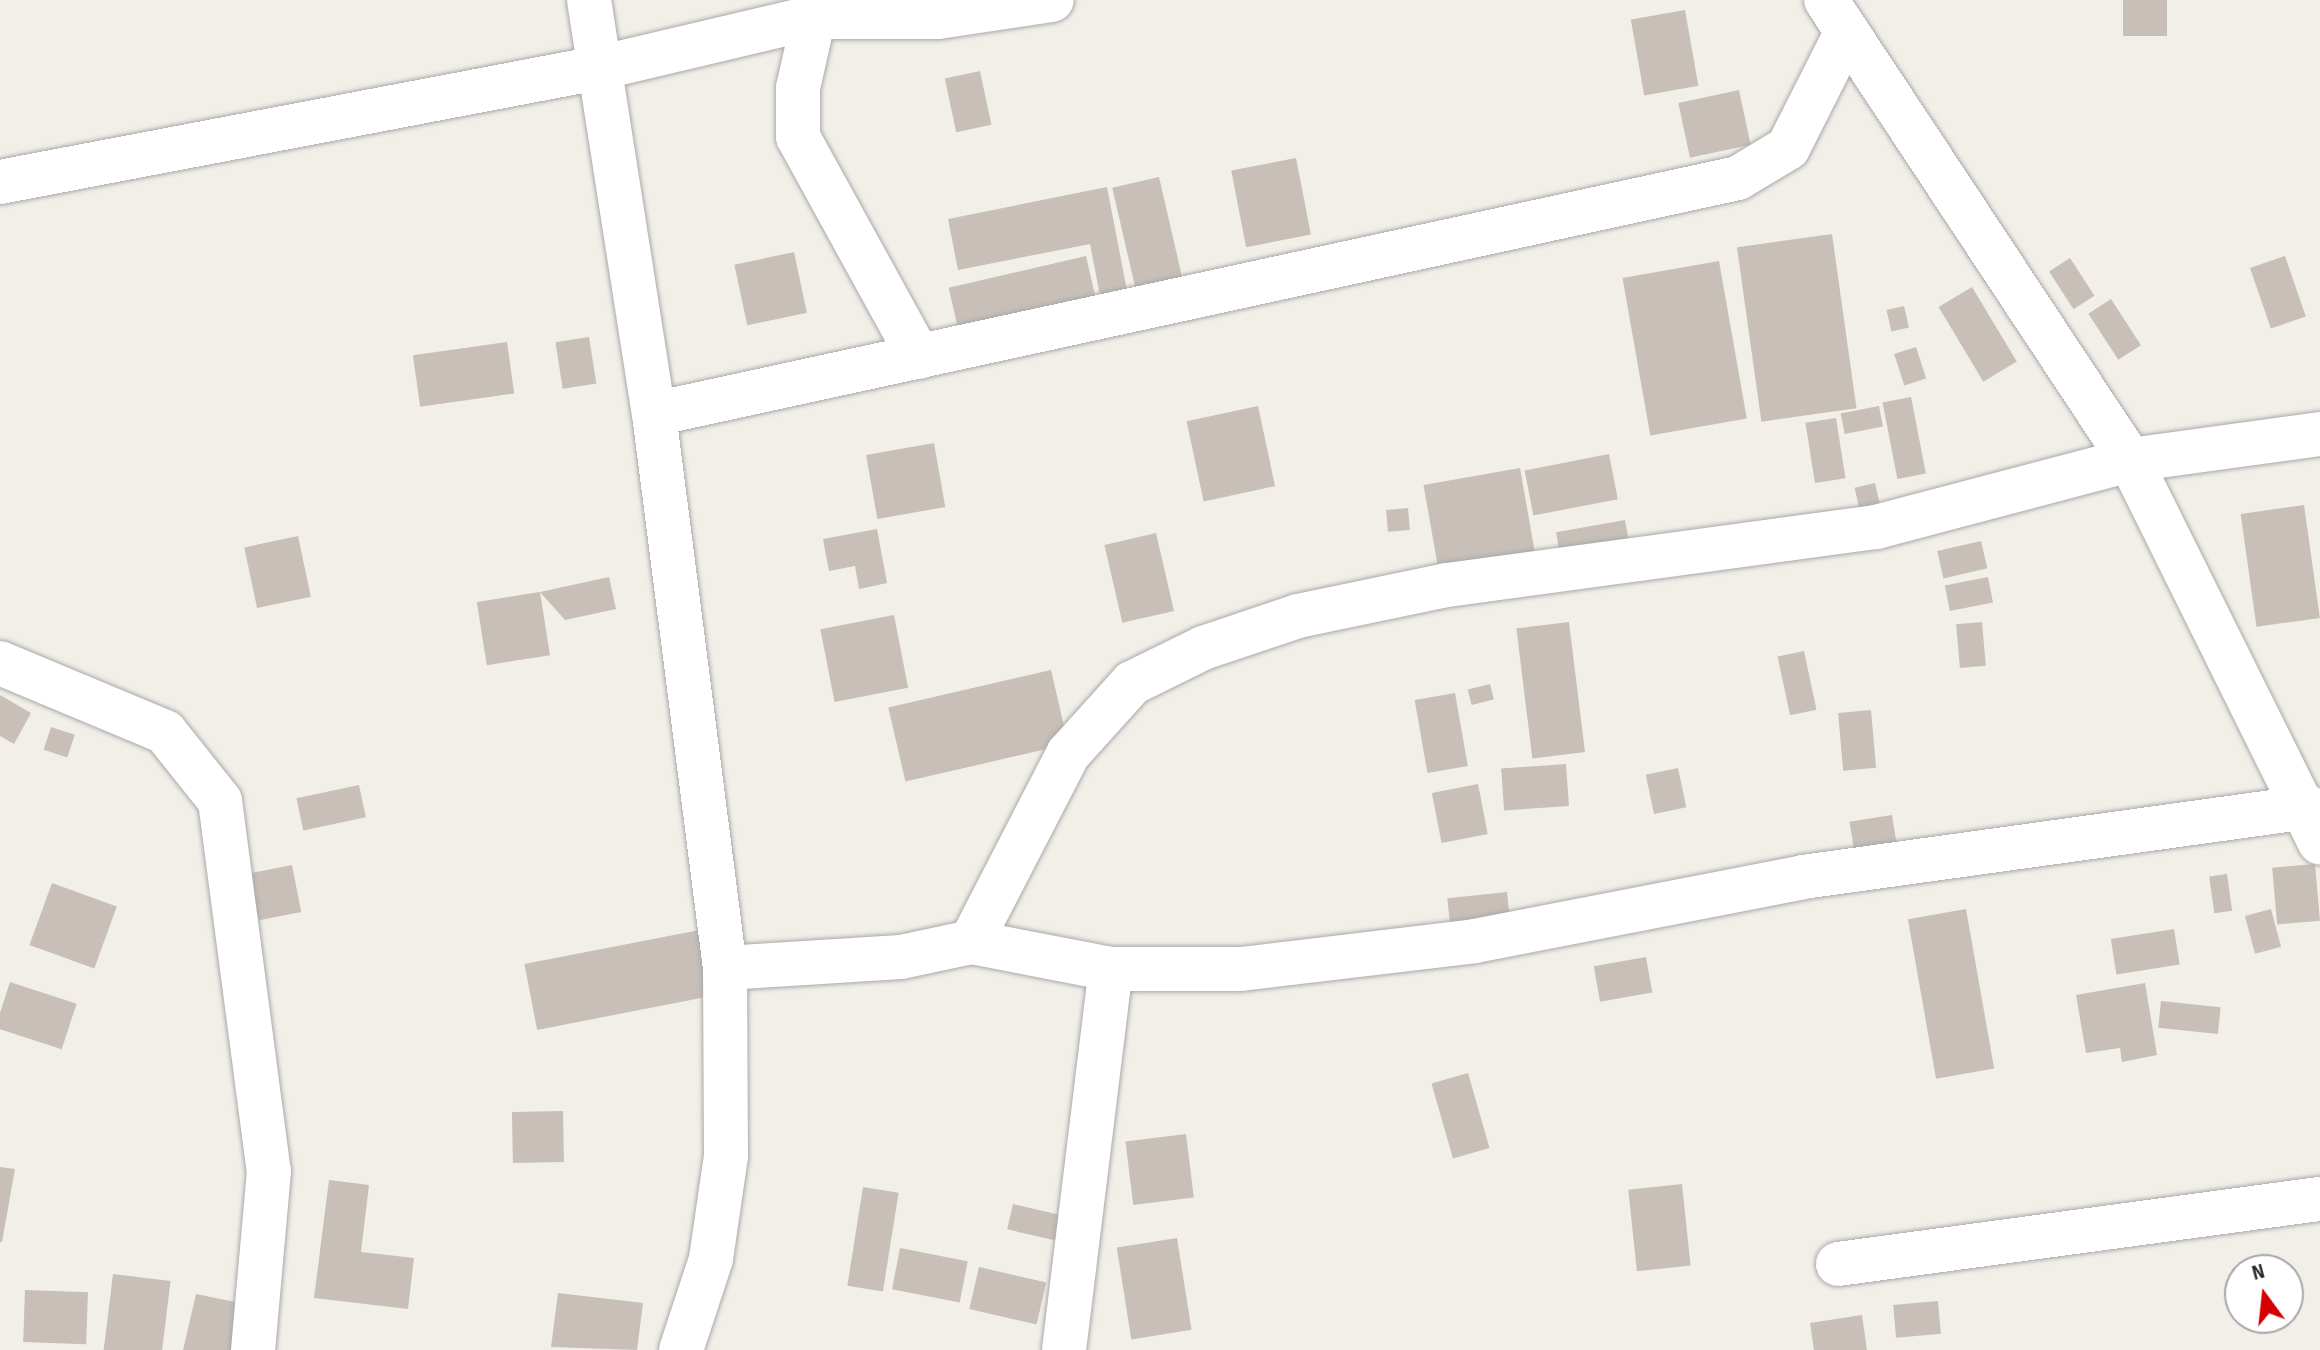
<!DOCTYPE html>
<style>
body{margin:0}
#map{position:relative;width:2320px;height:1350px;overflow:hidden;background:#f2efe9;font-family:"Sofia Sans Condensed",sans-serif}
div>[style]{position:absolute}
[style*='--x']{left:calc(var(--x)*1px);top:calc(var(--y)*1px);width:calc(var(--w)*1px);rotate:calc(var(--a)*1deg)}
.building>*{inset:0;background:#c7bfb8;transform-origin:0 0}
.roads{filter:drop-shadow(0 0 2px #a9a9a9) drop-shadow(0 0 2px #a9a9a9)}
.street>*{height:44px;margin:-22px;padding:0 22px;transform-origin:22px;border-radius:22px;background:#fff}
span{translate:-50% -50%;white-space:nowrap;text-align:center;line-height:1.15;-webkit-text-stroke:6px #fff;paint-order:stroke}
.north{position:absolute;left:2224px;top:1254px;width:80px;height:80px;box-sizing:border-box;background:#fff;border:2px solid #a7a7a7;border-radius:50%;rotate:345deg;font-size:22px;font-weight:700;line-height:32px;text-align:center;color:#222}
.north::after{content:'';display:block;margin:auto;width:28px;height:36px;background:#d40000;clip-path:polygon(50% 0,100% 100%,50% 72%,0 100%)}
</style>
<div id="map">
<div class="building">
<i style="left:2123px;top:0;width:44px;height:36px"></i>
<i style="left:1685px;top:10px;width:77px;height:55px;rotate:80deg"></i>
<i style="left:980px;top:71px;width:55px;height:36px;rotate:78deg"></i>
<i style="left:1739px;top:90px;width:56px;height:62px;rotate:78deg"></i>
<i style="left:1296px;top:158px;width:78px;height:66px;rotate:79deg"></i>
<i style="left:1159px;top:177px;width:119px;height:48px;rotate:77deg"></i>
<i style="clip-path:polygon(1107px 187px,1130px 306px,1103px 311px,1090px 244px,958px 270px,948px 219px)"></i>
<i style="left:1832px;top:234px;width:176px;height:96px;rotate:82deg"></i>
<i style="left:794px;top:252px;width:62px;height:61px;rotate:78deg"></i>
<i style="left:1086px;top:256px;width:47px;height:141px;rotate:77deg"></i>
<i style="left:2285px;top:256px;width:64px;height:37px;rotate:71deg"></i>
<i style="left:2070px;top:258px;width:45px;height:25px;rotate:57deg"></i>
<i style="left:1719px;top:261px;width:160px;height:98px;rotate:80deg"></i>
<i style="left:1972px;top:287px;width:87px;height:39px;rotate:59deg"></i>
<i style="left:2111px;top:299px;width:55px;height:27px;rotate:57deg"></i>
<i style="left:1904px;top:306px;width:22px;height:18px;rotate:77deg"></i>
<i style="left:589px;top:337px;width:47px;height:34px;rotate:81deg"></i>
<i style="left:507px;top:342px;width:52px;height:95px;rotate:82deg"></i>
<i style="left:1916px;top:347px;width:33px;height:23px;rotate:72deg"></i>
<i style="left:1911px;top:397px;width:78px;height:29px;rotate:79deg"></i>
<i style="left:1258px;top:406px;width:82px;height:73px;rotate:78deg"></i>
<i style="left:1879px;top:406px;width:21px;height:39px;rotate:79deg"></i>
<i style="left:1836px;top:418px;width:61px;height:31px;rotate:81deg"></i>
<i style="left:934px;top:443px;width:65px;height:69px;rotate:80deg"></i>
<i style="left:1609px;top:454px;width:46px;height:86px;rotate:79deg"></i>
<i style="left:1520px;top:468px;width:96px;height:98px;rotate:80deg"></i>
<i style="left:1875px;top:483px;width:22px;height:21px;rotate:77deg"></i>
<i style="left:2304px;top:505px;width:114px;height:64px;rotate:82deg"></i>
<i style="left:1408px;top:508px;width:22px;height:22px;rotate:85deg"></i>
<i style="left:1625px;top:520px;width:27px;height:70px;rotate:80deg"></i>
<i style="clip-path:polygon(877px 529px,887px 583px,859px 589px,855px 566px,829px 571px,823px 539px)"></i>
<i style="left:1156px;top:533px;width:80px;height:53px;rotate:77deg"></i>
<i style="left:298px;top:536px;width:62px;height:55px;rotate:78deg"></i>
<i style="left:1981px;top:541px;width:28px;height:45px;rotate:77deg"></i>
<i style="clip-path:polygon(609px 577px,616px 609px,565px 620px,540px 592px)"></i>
<i style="left:1988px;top:577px;width:26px;height:44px;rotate:79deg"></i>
<i style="left:540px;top:592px;width:64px;height:64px;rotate:81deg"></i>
<i style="left:894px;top:615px;width:74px;height:75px;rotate:79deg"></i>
<i style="left:1569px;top:622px;width:131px;height:53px;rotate:83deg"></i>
<i style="left:1982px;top:622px;width:44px;height:26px;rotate:85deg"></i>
<i style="left:1804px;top:651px;width:60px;height:27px;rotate:78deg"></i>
<i style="left:1051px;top:670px;width:76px;height:167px;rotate:77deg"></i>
<i style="left:1490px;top:684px;width:16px;height:23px;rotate:76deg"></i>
<i style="left:1455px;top:693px;width:74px;height:41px;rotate:80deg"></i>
<i style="clip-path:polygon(0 695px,31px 713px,14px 744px,0 736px)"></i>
<i style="left:1871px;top:710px;width:58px;height:33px;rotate:85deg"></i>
<i style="left:51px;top:727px;width:25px;height:24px;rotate:18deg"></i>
<i style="left:1566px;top:764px;width:42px;height:65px;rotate:86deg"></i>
<i style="left:1678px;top:768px;width:40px;height:33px;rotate:78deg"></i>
<i style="left:1478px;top:784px;width:51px;height:47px;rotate:79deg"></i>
<i style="left:359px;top:785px;width:33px;height:64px;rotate:78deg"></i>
<i style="left:1892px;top:815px;width:39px;height:43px;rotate:81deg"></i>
<i style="left:2315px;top:864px;width:57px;height:43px;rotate:85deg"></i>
<i style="left:292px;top:865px;width:48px;height:43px;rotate:79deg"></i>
<i style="left:2227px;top:874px;width:37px;height:18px;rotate:82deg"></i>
<i style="left:52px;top:883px;width:69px;height:66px;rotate:20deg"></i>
<i style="left:1507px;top:892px;width:39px;height:60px;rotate:84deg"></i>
<i style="left:1966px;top:909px;width:162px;height:59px;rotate:80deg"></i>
<i style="left:2271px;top:909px;width:39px;height:27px;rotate:75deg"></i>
<i style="left:705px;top:929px;width:67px;height:184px;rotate:79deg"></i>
<i style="left:2174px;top:929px;width:36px;height:64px;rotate:81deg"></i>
<i style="left:1646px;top:957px;width:36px;height:53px;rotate:80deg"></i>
<i style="left:10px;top:982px;width:70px;height:48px;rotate:18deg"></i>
<i style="clip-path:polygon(2145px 983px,2157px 1055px,2122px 1062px,2120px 1048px,2086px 1053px,2076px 995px)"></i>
<i style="left:2161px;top:1001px;width:60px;height:27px;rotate:6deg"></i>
<i style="left:1468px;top:1073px;width:78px;height:38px;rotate:74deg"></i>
<i style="left:563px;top:1111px;width:51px;height:51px;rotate:89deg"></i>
<i style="left:1186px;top:1134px;width:64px;height:61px;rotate:83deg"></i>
<i style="clip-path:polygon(0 1167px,15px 1169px,2px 1242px,0 1242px)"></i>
<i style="clip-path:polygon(329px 1180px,369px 1185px,361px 1252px,414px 1258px,408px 1309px,314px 1298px)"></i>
<i style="left:1682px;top:1184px;width:82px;height:54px;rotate:84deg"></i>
<i style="left:863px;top:1187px;width:36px;height:100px;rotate:9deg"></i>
<i style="left:1013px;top:1204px;width:51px;height:26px;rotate:13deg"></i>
<i style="left:1177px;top:1238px;width:93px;height:61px;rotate:81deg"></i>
<i style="left:900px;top:1248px;width:69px;height:42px;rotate:11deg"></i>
<i style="left:979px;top:1267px;width:69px;height:43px;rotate:13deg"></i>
<i style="left:113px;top:1274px;width:58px;height:77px;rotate:7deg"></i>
<i style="left:25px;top:1290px;width:63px;height:52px;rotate:2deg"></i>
<i style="clip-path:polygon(558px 1293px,643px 1303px,637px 1350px,551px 1347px)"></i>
<i style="clip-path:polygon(196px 1294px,255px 1306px,245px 1350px,183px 1350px)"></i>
<i style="left:1938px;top:1301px;width:33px;height:45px;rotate:85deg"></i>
<i style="clip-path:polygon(1862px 1315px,1867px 1350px,1814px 1350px,1810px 1323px)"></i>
</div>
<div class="roads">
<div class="street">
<i style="--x:589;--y:0;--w:419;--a:81.1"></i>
<i style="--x:654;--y:414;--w:559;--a:82.7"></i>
<i style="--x:725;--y:968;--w:188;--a:89.7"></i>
<i style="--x:726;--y:1156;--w:104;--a:98.3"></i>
<i style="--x:711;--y:1259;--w:96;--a:108.2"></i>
<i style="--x:1826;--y:0;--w:551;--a:56.54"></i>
<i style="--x:2130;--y:460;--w:427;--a:63.6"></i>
<i style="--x:814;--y:17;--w:73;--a:102.7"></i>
<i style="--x:798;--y:88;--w:49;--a:90"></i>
<i style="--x:798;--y:137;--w:251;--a:61.2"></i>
<i style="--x:0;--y:182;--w:614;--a:-10.8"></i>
<i style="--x:603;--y:67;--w:217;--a:-13.3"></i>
<i style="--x:814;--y:17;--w:124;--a:0"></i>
<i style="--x:938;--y:17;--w:115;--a:-8.5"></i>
<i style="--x:654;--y:414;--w:1109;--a:-12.28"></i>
<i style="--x:1738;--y:178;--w:58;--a:-31"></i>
<i style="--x:1788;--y:148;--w:129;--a:-63.2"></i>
<i style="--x:0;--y:663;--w:179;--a:22.7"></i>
<i style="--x:165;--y:732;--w:88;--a:51.4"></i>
<i style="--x:220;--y:801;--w:373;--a:82.5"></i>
<i style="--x:269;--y:1171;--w:180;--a:95.1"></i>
<i style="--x:971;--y:942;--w:143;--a:10.9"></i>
<i style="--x:1111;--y:969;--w:130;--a:0"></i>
<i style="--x:1241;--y:969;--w:236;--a:-6.8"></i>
<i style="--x:1475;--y:941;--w:334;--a:-11"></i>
<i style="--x:1803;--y:877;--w:510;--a:-7.89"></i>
<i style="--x:725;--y:968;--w:176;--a:-3.6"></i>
<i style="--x:901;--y:957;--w:72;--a:-12.1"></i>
<i style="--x:971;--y:942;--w:212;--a:-62.7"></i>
<i style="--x:1068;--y:754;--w:96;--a:-48"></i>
<i style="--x:1132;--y:683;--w:79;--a:-26.2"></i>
<i style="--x:1203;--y:648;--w:100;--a:-18.6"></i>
<i style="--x:1298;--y:616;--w:152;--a:-11.8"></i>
<i style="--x:1447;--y:585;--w:433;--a:-7.7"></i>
<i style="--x:1876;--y:527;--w:263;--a:-14.8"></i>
<i style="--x:2130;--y:460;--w:192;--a:-7.8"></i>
<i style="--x:1838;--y:1264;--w:486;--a:-7.7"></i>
<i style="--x:1064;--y:1350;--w:384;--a:-83"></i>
</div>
</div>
<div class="north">N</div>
</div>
